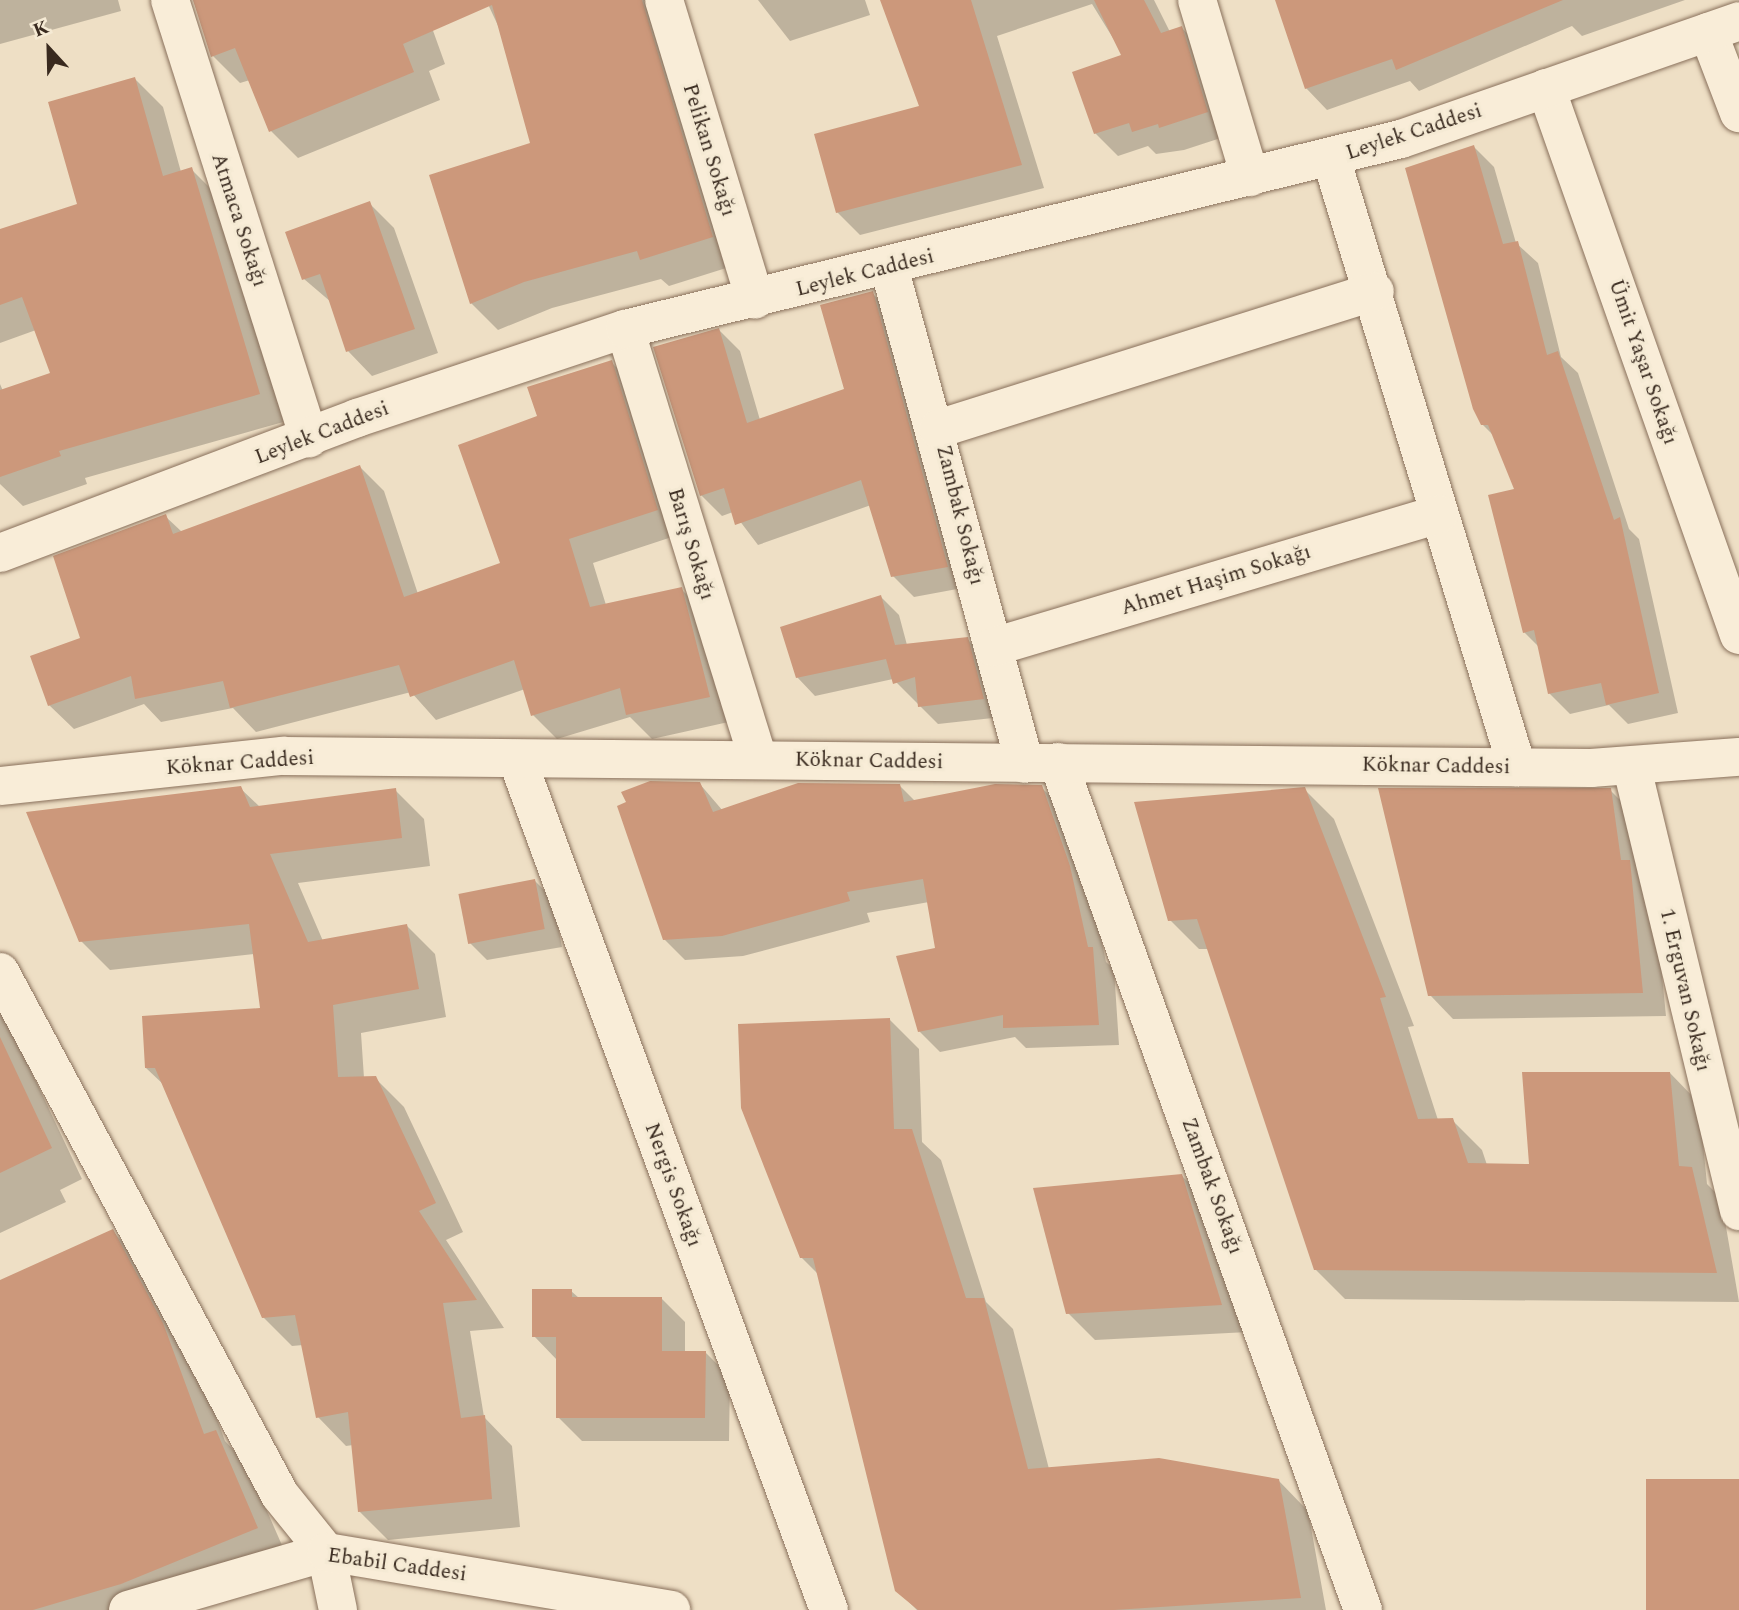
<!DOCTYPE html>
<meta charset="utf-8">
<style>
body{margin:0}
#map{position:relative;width:1739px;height:1610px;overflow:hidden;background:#eedfc5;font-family:Spectral,serif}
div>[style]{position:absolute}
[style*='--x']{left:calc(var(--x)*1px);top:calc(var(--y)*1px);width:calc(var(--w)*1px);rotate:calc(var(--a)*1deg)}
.shadow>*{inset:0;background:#0003}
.building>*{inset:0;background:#cc987b;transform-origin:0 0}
.roads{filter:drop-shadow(0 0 2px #89705b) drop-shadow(0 0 2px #89705b)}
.minor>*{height:38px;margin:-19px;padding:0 19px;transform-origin:19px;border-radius:19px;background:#f9edd8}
span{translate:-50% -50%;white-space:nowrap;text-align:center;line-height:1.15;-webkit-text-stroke:6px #f5ead4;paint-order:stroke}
.street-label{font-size:21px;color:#392a1f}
.north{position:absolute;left:14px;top:14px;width:70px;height:70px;-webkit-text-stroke:5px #f5ead4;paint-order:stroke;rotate:338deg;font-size:19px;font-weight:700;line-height:28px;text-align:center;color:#392a1f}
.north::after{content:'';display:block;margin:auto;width:24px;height:32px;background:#392a1f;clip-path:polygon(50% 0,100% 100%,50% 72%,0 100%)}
</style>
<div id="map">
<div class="shadow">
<i style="clip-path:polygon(0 0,118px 0,121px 11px,0 44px)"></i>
<i style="clip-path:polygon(193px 0,422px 0,445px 64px,429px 71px,440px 100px,298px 158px,271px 131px,250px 80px,240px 83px,213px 56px)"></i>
<i style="clip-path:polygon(486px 0,667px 0,739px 264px,669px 286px,661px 279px,552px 308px,498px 330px,471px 303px,532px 145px,501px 32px)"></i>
<i style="clip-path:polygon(758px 0,865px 0,870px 15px,790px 41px)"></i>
<i style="clip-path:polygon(883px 0,1154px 0,1170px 32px,1182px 28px,1204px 51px,1230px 135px,1184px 150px,1156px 154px,1148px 146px,1118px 156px,1095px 133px,1124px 56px,1092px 4px,997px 36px,1044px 188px,860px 235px,837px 212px,922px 107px)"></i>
<i style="clip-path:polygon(1277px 0,1685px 0,1582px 36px,1572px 26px,1419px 91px,1410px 81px,1327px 110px,1306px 88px)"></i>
<i style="clip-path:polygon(135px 79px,163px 107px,181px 172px,191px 169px,219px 197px,287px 421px,85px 478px,87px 484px,23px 506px,0 484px,0 384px,3px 391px,52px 374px,36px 330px,0 343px,0 231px,79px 205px)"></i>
<i style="clip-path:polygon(1474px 147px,1494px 167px,1516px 243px,1538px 263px,1561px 357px,1578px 373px,1629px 529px,1639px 539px,1678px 713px,1628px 724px,1609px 705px,1570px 714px,1549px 693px,1539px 647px,1524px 632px,1516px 490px,1494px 436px,1482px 424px)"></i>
<i style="clip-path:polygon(369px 203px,394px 228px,438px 353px,372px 376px,348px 351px,331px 302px,304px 279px)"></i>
<i style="clip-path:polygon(872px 293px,893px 314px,968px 587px,914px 597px,893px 576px,871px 505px,758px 545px,733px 512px,722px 516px,701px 495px,719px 330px,740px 351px,760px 420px,846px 390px)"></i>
<i style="clip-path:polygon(611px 362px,636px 387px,681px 534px,593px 563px,606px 605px,681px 589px,706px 614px,733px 721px,652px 739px,630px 717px,557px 739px,533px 715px,525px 689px,436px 720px,411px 692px,256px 732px,233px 708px,161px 722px,144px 704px,74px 729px,49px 705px,83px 639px,165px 516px,182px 532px,360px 467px,384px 491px,418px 594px,503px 564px,539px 417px)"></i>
<i style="clip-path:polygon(881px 597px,899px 615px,907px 645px,967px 639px,985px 657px,1002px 717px,938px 724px,893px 679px,815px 696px,797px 677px)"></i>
<i style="clip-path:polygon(699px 783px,723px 811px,899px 785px,916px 802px,1041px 787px,1062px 808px,1091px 889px,1106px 962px,1114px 969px,1119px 1045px,1026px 1048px,1015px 1037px,940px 1052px,919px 1031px,937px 949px,929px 902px,867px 913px,870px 922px,743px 956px,685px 960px,664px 939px)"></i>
<i style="clip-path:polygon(240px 788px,260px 807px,395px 790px,424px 819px,430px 866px,298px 883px,323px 941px,407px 926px,435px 954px,446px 1017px,361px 1033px,364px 1078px,375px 1078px,404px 1107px,463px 1232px,446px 1240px,504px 1328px,470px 1331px,484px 1417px,512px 1446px,520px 1527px,388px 1540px,359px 1511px,353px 1445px,346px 1446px,318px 1417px,303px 1345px,292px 1346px,263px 1317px,165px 1086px,146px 1068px,262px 1010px,254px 954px,110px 970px,81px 941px)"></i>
<i style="clip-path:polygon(1304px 789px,1334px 819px,1414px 1026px,1408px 1027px,1438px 1120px,1452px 1120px,1482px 1150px,1487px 1165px,1531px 1166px,1670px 1073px,1699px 1103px,1707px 1184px,1721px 1198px,1739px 1302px,1345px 1299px,1316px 1270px,1209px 949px,1199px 949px,1170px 920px)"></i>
<i style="clip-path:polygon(1610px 790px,1634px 814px,1653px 885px,1666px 1016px,1453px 1019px,1430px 995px)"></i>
<i style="clip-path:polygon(535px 881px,553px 899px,562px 947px,487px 960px,469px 942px)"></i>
<i style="clip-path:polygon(0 1005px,82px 1179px,60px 1190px,66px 1202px,0 1233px)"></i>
<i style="clip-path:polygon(890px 1020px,919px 1049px,922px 1142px,941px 1160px,986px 1302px,1013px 1329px,1049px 1469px,1279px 1481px,1308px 1511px,1326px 1610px,917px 1610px,897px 1590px,819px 1275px,801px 1257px)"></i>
<i style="clip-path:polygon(1182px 1176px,1209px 1203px,1248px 1332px,1095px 1340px,1068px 1313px)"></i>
<i style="clip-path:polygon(112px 1231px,143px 1262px,194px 1356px,225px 1441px,246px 1463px,288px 1559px,162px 1610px,0 1610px,0 1282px)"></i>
<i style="clip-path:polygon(571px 1291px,579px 1298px,661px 1298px,685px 1322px,685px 1353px,706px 1353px,730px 1377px,729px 1441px,582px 1441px,558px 1417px,558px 1361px,534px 1336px)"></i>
</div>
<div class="building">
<i style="clip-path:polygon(193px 0,642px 0,713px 237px,640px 260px,637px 251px,524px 282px,470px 304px,429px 175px,530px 143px,492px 5px,403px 44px,414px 72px,269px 132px,235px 48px,211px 57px)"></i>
<i style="clip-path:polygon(880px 0,971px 0,1022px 165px,836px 213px,814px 134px,919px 106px)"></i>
<i style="clip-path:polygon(1094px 0,1144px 0,1161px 33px,1182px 26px,1208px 112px,1159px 128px,1158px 124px,1132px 132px,1129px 123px,1094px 134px,1072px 72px,1121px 55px)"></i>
<i style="clip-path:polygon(1275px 0,1563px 0,1396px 70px,1392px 59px,1305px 89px)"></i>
<i style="clip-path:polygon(135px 77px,163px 176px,192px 167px,260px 394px,59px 451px,61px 456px,0 477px,0 390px,50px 373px,22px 297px,0 305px,0 229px,77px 204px,48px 102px)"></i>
<i style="clip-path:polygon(1474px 145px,1503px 244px,1518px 241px,1547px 355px,1558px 351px,1614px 520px,1620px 517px,1659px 693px,1606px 705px,1601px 683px,1548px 694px,1534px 630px,1523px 633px,1488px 495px,1514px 489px,1488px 425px,1481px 425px,1473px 409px,1405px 168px)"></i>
<i style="clip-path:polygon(370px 201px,415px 329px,346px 352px,320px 274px,302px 280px,285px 232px)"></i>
<i style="clip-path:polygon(873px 291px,948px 567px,891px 577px,861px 480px,735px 525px,724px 488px,700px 496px,653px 347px,719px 328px,747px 423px,844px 389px,820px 305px)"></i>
<i style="clip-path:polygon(612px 360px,658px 510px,569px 539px,590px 607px,682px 587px,710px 697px,626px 715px,620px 688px,531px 716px,514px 660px,410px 697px,399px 665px,230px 708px,223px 681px,135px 699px,131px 676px,48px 706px,30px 656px,80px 638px,53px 556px,166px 514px,173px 534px,360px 465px,404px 597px,500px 563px,458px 445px,537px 416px,527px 387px)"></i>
<i style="clip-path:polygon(881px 595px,895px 645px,968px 637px,984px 699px,918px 707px,915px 677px,893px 684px,886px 659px,796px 678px,780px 627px)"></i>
<i style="clip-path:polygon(650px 781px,700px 782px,713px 812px,798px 783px,900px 784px,904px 802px,995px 784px,1042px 785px,1070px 866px,1088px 947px,1093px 947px,1099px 1025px,1003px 1028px,1003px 1015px,918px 1032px,896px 956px,935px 948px,923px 879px,847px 892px,850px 901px,722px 936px,663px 940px,617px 806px,626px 802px,621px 792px)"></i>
<i style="clip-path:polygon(241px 786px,250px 807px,396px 788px,402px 838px,270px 854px,308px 942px,407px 924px,419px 989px,333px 1005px,338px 1077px,376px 1076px,436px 1203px,419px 1211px,477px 1300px,443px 1303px,461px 1418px,485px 1415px,492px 1499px,358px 1512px,348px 1412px,316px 1418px,295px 1315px,262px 1318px,155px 1068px,145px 1068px,142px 1016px,260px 1008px,249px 924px,79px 942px,26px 812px)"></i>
<i style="clip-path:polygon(1305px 787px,1386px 997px,1380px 998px,1418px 1119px,1453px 1118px,1468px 1163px,1529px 1164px,1522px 1072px,1670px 1072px,1679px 1166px,1692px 1167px,1717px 1273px,1314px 1270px,1197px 919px,1168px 921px,1134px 802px)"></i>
<i style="clip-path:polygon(1378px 788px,1611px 788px,1621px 860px,1630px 860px,1643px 993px,1428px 996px)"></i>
<i style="left:535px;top:879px;width:51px;height:78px;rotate:79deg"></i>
<i style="clip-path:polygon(890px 1018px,894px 1129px,912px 1129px,966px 1298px,984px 1298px,1028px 1469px,1159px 1458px,1279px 1479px,1301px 1598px,1114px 1610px,918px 1610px,895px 1591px,813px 1258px,800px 1258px,741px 1108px,738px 1024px)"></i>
<i style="clip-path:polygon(0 1037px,52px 1148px,0 1173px)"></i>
<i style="clip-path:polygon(1182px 1174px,1222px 1305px,1066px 1314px,1033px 1188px)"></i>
<i style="clip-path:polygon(113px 1229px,163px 1323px,204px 1434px,216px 1430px,258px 1528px,121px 1584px,33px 1610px,0 1610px,0 1280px)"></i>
<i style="clip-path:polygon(532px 1289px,572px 1289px,572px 1297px,662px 1297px,662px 1351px,706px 1351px,705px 1418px,556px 1418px,556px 1337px,532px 1337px)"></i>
<i style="left:1739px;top:1479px;width:131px;height:93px;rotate:90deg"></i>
</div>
<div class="roads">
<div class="minor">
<i style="--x:170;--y:0;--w:460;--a:72.4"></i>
<i style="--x:664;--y:0;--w:313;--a:73.1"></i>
<i style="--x:1197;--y:0;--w:185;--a:73.3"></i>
<i style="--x:1708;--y:32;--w:87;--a:69.1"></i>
<i style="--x:1546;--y:88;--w:580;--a:70.57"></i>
<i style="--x:1331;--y:158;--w:637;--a:73.02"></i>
<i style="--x:889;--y:267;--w:515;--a:74.7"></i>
<i style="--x:625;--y:329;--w:450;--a:72.8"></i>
<i style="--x:938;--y:429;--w:458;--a:-17.5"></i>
<i style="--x:0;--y:553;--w:382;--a:-20.7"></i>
<i style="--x:357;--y:418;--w:282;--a:-18.4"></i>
<i style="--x:625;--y:329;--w:799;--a:-13.76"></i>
<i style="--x:1401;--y:139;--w:358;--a:-19.2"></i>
<i style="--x:993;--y:647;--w:465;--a:-16.6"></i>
<i style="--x:517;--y:759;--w:906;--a:69.87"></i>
<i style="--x:1058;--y:762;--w:901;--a:70.22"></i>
<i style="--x:1632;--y:768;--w:456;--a:76.4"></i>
<i style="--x:0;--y:786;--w:285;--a:-6.1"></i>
<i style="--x:283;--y:756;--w:1308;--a:0.53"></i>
<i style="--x:1591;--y:768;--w:148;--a:-4.3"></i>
<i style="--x:0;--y:972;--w:593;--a:61.84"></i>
<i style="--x:280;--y:1495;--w:73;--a:51.1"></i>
<i style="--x:326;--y:1552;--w:59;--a:78.3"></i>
<i style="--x:128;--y:1610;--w:206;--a:-16.3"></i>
<i style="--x:326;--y:1552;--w:350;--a:9.5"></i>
</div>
</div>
<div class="street-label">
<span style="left:1414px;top:132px;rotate:-18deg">Leylek Caddesi</span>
<span style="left:709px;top:150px;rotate:73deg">Pelikan Sokağı</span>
<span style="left:239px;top:220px;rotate:72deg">Atmaca Sokağı</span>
<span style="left:865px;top:273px;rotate:-14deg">Leylek Caddesi</span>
<span style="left:1643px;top:362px;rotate:71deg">Ümit Yaşar Sokağı</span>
<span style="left:322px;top:433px;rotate:-21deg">Leylek Caddesi</span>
<span style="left:960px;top:515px;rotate:76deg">Zambak Sokağı</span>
<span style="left:691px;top:544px;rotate:73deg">Barış Sokağı</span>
<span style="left:1216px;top:580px;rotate:-17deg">Ahmet Haşim Sokağı</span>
<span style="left:869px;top:761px;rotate:1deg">Köknar Caddesi</span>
<span style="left:240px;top:763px;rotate:-4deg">Köknar Caddesi</span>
<span style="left:1436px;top:766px;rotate:1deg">Köknar Caddesi</span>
<span style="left:1685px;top:990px;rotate:77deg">1. Erguvan Sokağı</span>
<span style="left:673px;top:1185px;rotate:70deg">Nergis Sokağı</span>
<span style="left:1212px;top:1186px;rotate:70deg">Zambak Sokağı</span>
<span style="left:397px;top:1565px;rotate:8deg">Ebabil Caddesi</span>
</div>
<div class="north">K</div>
</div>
